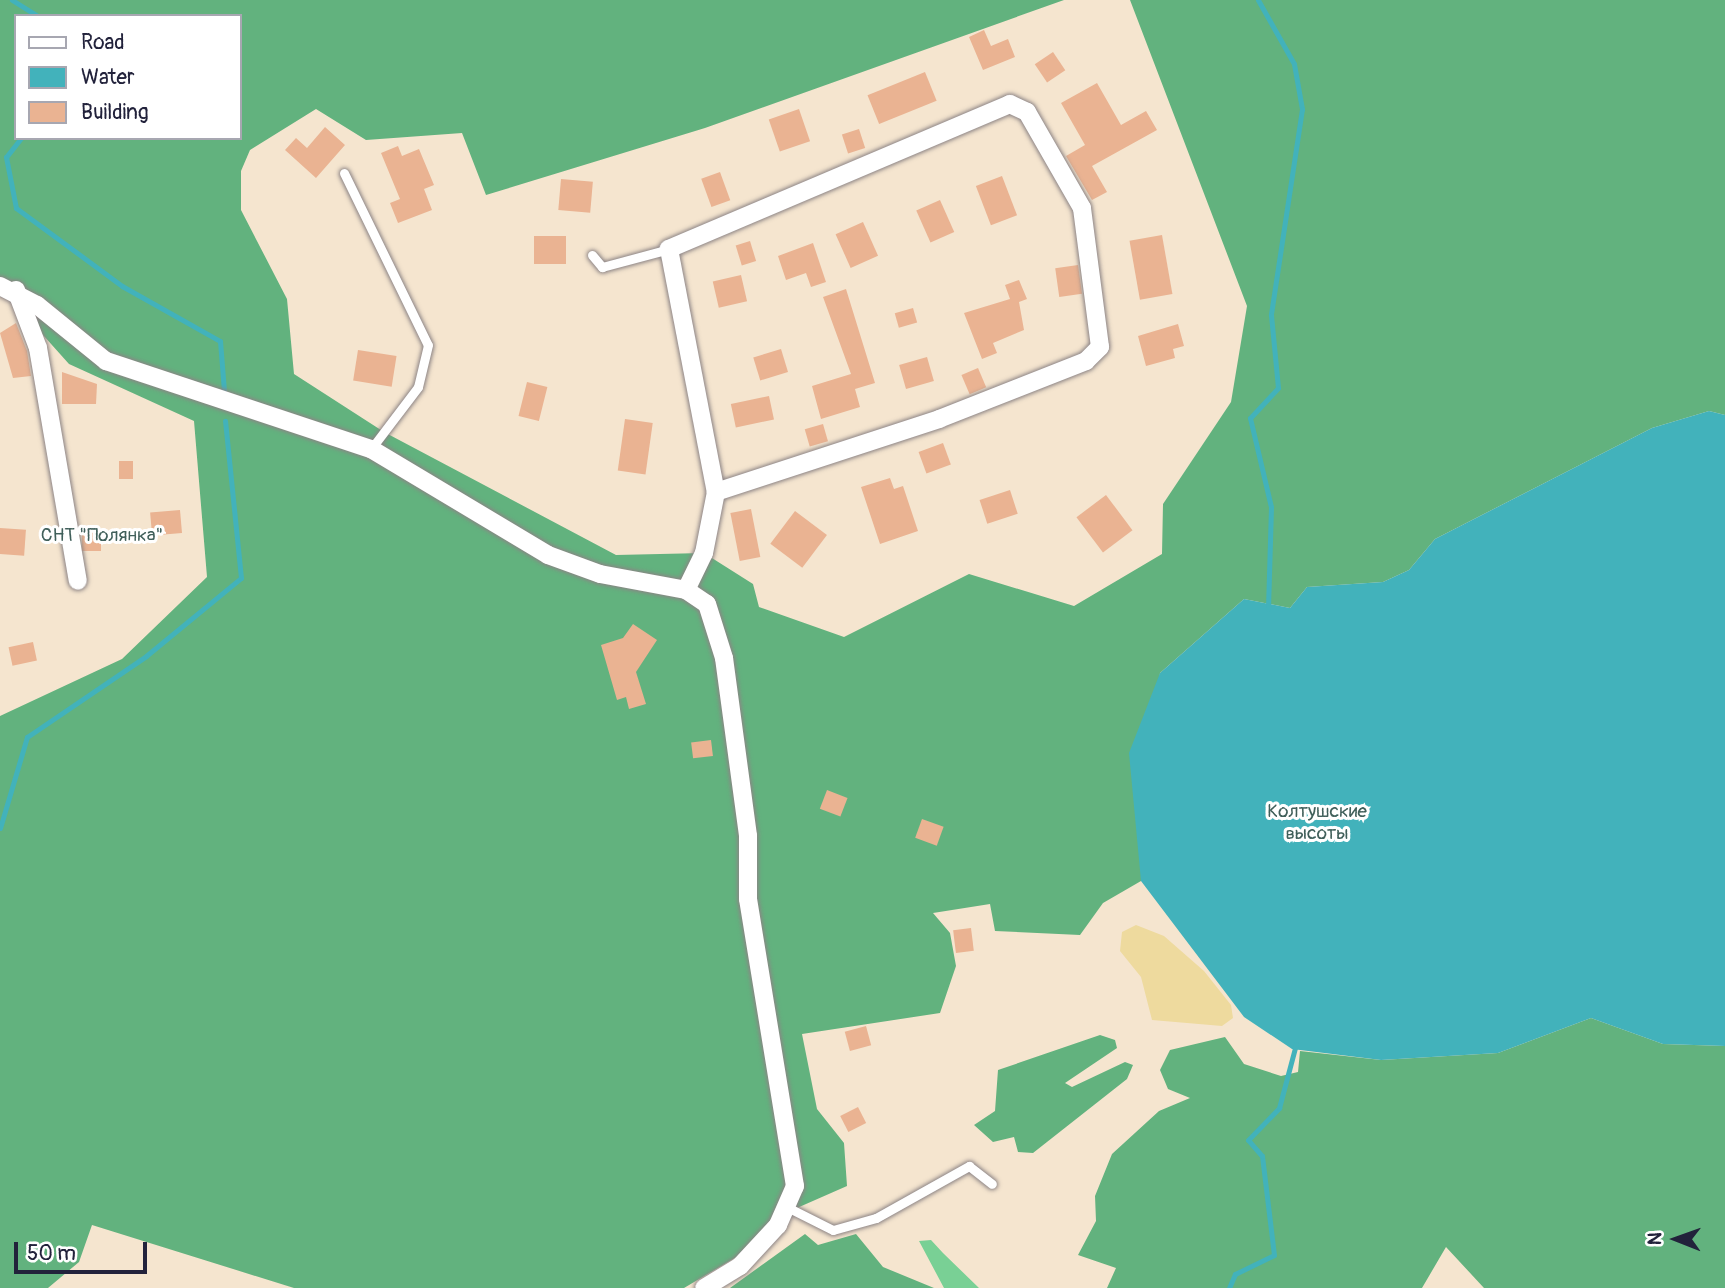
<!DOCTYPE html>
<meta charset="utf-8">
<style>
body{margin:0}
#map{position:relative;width:1725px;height:1288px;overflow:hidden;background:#f5e5cf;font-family:Pangolin,sans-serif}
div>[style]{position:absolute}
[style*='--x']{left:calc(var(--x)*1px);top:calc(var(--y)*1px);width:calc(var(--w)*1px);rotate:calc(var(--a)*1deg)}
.green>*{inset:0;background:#79d095}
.forest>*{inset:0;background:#62b27e}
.sand>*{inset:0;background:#eeda9e}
.water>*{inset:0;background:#42b2bb}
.stream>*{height:5px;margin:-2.5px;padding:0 2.5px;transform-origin:2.5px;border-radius:2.5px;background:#42b2bb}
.building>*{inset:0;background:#eab392;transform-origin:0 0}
.roads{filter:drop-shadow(0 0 2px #8c8485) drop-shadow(0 0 2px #8c8485)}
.lane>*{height:9px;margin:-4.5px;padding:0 4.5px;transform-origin:4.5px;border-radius:4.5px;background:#fff}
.street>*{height:18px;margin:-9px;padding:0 9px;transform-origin:9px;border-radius:9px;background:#fff}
span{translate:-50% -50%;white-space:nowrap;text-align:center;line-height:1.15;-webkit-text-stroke:6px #fff;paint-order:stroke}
.park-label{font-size:19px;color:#405f5a}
.legend{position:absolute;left:14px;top:14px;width:228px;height:126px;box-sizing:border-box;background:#fff;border:2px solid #a7a7b1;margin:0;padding:9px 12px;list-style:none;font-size:21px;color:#22223b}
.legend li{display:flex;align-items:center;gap:14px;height:35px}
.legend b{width:35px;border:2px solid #a7a7b1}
.north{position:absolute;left:1641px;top:1204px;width:70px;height:70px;-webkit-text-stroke:5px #fff;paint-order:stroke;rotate:271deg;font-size:19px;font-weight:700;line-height:28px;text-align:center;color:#22223b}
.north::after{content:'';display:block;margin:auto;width:24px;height:32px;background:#22223b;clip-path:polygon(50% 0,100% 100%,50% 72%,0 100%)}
.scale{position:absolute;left:14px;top:1242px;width:133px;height:32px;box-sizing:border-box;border:4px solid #22223b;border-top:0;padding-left:9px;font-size:21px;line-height:24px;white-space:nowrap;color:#22223b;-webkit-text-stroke:5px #fff;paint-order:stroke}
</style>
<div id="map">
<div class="green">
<i style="clip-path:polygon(931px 1240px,943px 1253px,979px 1288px,944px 1288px,919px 1241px)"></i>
</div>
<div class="forest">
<i style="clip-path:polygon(evenodd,0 0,1064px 0,705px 128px,486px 195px,462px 133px,366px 140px,316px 109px,250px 150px,241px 171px,241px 210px,287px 299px,294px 374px,384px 432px,616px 555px,704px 553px,753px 584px,759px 607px,844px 637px,969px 574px,1074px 606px,1162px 554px,1163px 504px,1231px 402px,1247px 306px,1130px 0,1725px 0,1725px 415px,1709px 411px,1652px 428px,1435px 539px,1409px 570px,1383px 582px,1307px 587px,1290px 608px,1244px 599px,1160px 673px,1141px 881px,1103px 903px,1080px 935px,995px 931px,990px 904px,933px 913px,950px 933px,956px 966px,940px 1013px,802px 1034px,817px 1109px,844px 1143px,847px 1186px,781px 1215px,738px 1256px,684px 1288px,294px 1288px,92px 1225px,79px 1262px,48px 1288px,0 1288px,0 716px,122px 659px,207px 577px,194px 421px,69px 364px,0 287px,0 0,16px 16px,240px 16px,240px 138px,16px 138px,16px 16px)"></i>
<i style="clip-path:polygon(1591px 1018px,1663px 1044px,1725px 1046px,1725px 1288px,1484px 1288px,1446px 1247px,1422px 1288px,1107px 1288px,1116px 1268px,1078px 1255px,1096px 1221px,1095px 1196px,1112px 1154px,1159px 1111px,1190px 1098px,1168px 1089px,1160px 1070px,1170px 1050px,1225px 1037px,1244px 1064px,1281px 1076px,1298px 1072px,1300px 1051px,1381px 1060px,1498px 1053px)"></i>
<i style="clip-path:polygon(1100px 1035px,1115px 1040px,1117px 1048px,1065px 1083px,1072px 1087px,1125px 1062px,1133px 1065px,1127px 1079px,1033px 1153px,1018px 1152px,1014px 1137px,993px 1142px,974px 1125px,995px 1111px,998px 1070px)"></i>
<i style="clip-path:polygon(805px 1234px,818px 1245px,856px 1234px,883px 1267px,934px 1288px,730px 1288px)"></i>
</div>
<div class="sand">
<i style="clip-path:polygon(1136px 925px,1164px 936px,1204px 971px,1231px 1005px,1233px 1018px,1222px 1026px,1152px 1020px,1141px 977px,1120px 951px,1122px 932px)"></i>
</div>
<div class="water">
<i style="clip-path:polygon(1709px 411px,1725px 415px,1725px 1046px,1663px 1044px,1591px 1018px,1498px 1053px,1381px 1060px,1292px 1049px,1244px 1017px,1141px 881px,1129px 753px,1160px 673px,1244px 599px,1290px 608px,1307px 587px,1383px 582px,1409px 570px,1435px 539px,1652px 428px)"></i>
</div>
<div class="stream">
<i style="--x:12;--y:0;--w:31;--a:32"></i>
<i style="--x:1258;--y:0;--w:73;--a:60.6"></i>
<i style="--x:1294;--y:64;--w:46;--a:79.9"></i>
<i style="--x:1302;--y:109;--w:208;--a:98.6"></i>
<i style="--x:1271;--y:315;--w:73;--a:84.5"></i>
<i style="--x:1278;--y:388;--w:41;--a:133"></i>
<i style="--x:1250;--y:418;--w:91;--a:76.7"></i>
<i style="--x:1271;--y:507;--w:102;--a:91.7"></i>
<i style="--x:21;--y:138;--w:24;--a:128"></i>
<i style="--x:6;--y:157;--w:52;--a:78.9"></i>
<i style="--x:16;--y:208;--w:132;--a:36.3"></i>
<i style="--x:122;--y:286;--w:112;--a:29.3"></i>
<i style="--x:220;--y:341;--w:50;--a:85.4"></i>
<i style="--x:0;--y:828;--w:95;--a:-73.5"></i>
<i style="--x:27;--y:737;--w:144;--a:-34.2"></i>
<i style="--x:146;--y:656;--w:123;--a:-39.4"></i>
<i style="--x:241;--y:578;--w:158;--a:-95.8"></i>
<i style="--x:1229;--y:1288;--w:15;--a:-67"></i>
<i style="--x:1235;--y:1274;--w:43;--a:-26"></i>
<i style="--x:1274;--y:1255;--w:100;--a:-96.9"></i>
<i style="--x:1262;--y:1156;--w:21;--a:-131"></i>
<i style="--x:1248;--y:1140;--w:45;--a:-45.9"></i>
<i style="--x:1279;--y:1108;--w:66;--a:-75.1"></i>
</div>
<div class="building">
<i style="clip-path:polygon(984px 30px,991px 46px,1008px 39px,1015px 57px,983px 70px,969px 37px)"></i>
<i style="left:1053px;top:52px;width:22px;height:22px;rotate:56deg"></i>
<i style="left:925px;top:72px;width:31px;height:62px;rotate:68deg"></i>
<i style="clip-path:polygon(1097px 83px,1121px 125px,1146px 111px,1157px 130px,1092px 166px,1107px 192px,1092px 200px,1066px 156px,1085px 145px,1061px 103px)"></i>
<i style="left:799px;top:109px;width:34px;height:32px;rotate:71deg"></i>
<i style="clip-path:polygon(325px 127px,345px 145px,316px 178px,285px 150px,296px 138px,307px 148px)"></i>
<i style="left:859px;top:129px;width:20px;height:18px;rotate:72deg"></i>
<i style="clip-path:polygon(398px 146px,402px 156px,419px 149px,434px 185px,424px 189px,432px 210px,398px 223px,390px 203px,400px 199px,381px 153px)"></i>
<i style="left:720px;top:172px;width:30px;height:20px;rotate:70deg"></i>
<i style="left:1002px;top:176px;width:42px;height:28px;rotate:69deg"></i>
<i style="left:561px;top:179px;width:32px;height:31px;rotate:5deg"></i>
<i style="left:940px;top:200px;width:35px;height:26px;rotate:66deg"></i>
<i style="left:863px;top:222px;width:37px;height:30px;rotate:66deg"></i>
<i style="left:1162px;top:235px;width:60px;height:33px;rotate:80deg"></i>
<i style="left:534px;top:236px;width:32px;height:28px"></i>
<i style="left:750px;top:241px;width:21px;height:15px;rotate:73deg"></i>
<i style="clip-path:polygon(813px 243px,826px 282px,811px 287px,806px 273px,786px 280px,778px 256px)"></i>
<i style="left:1078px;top:265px;width:29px;height:23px;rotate:82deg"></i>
<i style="left:741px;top:275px;width:27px;height:29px;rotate:77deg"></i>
<i style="clip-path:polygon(1019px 280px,1027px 299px,1019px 302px,1024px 330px,993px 343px,997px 353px,982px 359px,964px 313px,1010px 299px,1005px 285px)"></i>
<i style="clip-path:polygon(846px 289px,875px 383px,855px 389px,860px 407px,821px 419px,812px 386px,851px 374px,823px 297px)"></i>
<i style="left:913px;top:308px;width:15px;height:19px;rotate:74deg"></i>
<i style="clip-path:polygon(16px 323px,27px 351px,31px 376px,13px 378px,0 333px)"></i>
<i style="clip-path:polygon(1178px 324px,1184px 346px,1173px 349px,1175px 358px,1146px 366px,1138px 336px)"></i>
<i style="left:781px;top:349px;width:24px;height:29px;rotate:73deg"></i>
<i style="left:358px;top:350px;width:39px;height:31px;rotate:9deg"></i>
<i style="left:927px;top:357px;width:25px;height:29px;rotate:74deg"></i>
<i style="left:978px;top:368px;width:21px;height:18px;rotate:67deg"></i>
<i style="clip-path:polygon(62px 372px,97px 384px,96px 404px,62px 404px)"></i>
<i style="left:527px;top:382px;width:21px;height:35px;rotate:14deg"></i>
<i style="left:769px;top:396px;width:24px;height:39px;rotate:78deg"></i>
<i style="left:625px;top:419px;width:28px;height:52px;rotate:8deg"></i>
<i style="left:823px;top:424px;width:18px;height:19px;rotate:74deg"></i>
<i style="left:943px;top:443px;width:23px;height:26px;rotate:70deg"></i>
<i style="left:119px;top:461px;width:14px;height:18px"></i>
<i style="clip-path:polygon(890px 478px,894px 489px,903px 486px,918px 531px,880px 544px,861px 487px)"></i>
<i style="left:1010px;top:490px;width:25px;height:32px;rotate:72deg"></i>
<i style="left:1106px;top:495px;width:44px;height:37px;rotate:53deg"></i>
<i style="left:751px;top:509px;width:49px;height:21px;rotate:79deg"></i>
<i style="left:180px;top:510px;width:23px;height:30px;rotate:85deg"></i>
<i style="left:795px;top:511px;width:40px;height:41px;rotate:37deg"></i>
<i style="left:0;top:528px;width:26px;height:26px;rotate:4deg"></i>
<i style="left:82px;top:531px;width:19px;height:20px"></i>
<i style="clip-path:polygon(633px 624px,657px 640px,636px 672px,646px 704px,629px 709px,626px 697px,617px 700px,601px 645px,623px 638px)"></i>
<i style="left:33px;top:642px;width:19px;height:25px;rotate:78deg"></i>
<i style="left:711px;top:740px;width:16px;height:20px;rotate:83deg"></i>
<i style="left:827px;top:790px;width:22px;height:20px;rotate:21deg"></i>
<i style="left:922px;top:819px;width:23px;height:20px;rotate:20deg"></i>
<i style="left:971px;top:928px;width:23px;height:18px;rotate:83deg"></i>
<i style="left:866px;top:1026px;width:20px;height:22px;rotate:75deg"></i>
<i style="left:858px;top:1107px;width:18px;height:20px;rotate:63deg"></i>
</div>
<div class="roads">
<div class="lane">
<i style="--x:344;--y:173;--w:191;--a:64"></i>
<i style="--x:428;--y:345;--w:43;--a:103.4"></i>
<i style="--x:418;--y:387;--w:78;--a:127.2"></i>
<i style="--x:592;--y:255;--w:16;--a:50"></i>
<i style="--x:602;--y:267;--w:69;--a:-15"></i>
<i style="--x:789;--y:1208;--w:49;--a:26.6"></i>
<i style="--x:833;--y:1230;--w:45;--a:-15.6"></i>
<i style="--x:876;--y:1218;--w:107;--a:-29.2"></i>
<i style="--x:969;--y:1166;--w:29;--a:38"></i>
</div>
<div class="street">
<i style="--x:0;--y:286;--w:42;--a:27.2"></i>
<i style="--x:37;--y:305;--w:89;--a:39.1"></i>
<i style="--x:106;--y:361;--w:279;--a:18.4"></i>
<i style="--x:371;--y:449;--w:206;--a:30.9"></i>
<i style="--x:548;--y:555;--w:55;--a:20.1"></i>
<i style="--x:600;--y:574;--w:87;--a:10.5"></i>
<i style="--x:686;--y:590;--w:25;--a:34"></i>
<i style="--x:707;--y:604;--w:57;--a:72.5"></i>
<i style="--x:724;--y:658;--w:180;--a:82.3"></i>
<i style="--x:748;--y:836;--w:63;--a:90"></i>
<i style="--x:748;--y:899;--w:291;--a:80.7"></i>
<i style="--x:795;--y:1186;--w:43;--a:113.6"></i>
<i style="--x:778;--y:1225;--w:56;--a:132.8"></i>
<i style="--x:740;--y:1266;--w:42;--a:148.6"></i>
<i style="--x:16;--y:290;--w:62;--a:69.2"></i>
<i style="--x:38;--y:348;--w:236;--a:80.3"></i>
<i style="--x:686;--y:590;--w:41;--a:-64.1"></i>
<i style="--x:704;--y:553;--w:62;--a:-78.9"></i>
<i style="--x:716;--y:492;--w:235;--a:-18.1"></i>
<i style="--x:939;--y:419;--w:158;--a:-21.5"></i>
<i style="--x:1086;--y:361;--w:20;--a:-45"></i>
<i style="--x:1100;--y:347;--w:140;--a:-97.4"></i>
<i style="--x:1082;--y:208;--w:111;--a:-119.8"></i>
<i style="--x:1027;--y:112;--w:19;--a:-155"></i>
<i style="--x:1010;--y:104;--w:371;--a:157"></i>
<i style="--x:669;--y:249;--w:248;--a:79.1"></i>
</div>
</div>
<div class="park-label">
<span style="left:102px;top:536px">СНТ "Полянка"</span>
<span style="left:1317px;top:823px">Колтушские<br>высоты</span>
</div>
<ul class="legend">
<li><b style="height:9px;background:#fff"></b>Road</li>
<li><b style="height:19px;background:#42b2bb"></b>Water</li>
<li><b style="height:19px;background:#eab392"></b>Building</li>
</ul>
<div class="north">N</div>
<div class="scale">50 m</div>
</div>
